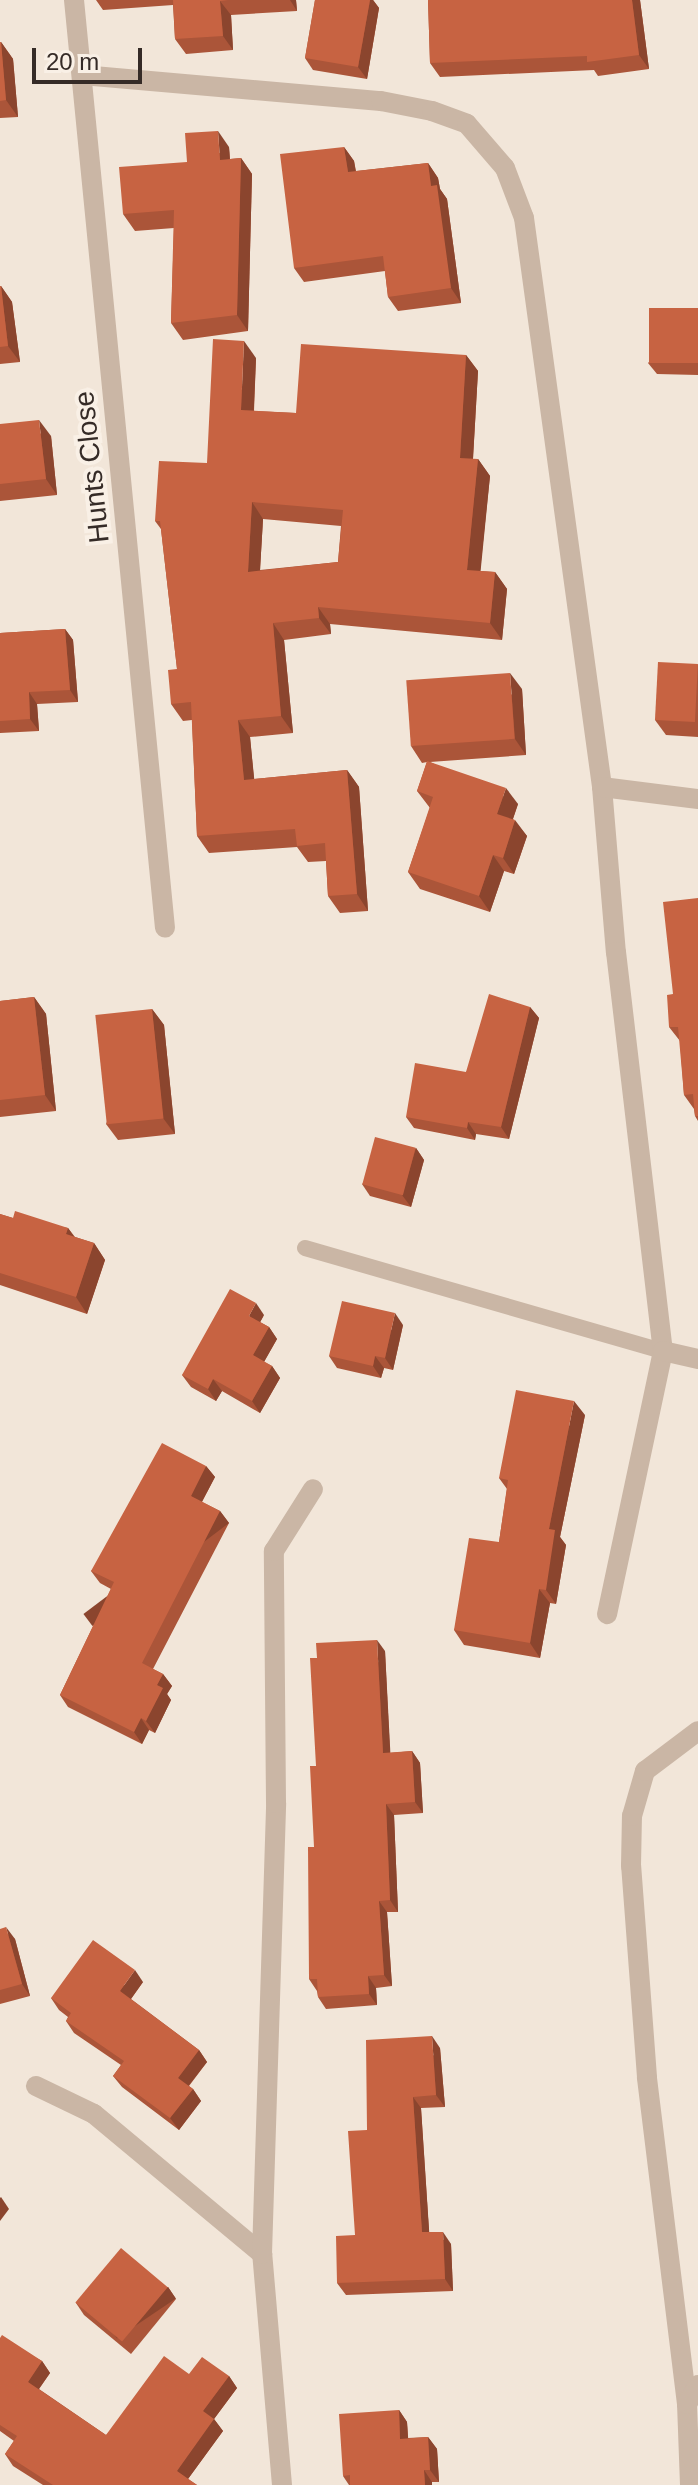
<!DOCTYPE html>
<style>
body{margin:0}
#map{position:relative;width:698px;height:2485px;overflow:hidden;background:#f2e6d9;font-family:Helvetica,sans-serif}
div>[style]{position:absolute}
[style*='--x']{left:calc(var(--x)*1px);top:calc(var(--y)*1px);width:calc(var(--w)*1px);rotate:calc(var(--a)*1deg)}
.service>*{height:16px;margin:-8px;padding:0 8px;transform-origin:8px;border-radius:8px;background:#cab6a5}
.minor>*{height:20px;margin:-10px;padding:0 10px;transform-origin:10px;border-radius:10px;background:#cab6a5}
.wall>*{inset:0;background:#ab5539}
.shaded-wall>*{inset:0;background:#8b452e;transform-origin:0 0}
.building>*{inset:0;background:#c76342;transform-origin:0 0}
span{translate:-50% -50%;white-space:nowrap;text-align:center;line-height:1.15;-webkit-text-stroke:8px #f9f0e6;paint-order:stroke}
.street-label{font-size:28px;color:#352b27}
.scale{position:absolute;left:32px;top:48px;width:110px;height:36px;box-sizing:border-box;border:4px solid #352b27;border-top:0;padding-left:10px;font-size:24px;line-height:28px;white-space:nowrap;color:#352b27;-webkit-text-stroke:6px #f9f0e6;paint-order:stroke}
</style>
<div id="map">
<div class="service">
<i style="--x:305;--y:1248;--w:373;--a:16.1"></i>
</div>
<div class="minor">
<i style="--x:74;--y:0;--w:932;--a:84.4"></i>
<i style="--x:82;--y:75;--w:300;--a:5"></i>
<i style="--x:381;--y:101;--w:52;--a:11.1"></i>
<i style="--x:432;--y:111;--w:37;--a:20"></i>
<i style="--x:467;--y:124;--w:58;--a:49.2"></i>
<i style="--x:505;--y:168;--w:53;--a:69.2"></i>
<i style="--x:524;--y:218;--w:574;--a:82.19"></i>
<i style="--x:602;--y:787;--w:166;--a:85.2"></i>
<i style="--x:616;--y:952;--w:402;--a:83.3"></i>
<i style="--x:663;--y:1351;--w:269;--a:102"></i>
<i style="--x:602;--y:787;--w:97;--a:7.1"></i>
<i style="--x:663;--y:1351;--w:36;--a:13"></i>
<i style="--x:36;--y:2086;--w:64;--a:25.8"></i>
<i style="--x:94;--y:2114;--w:219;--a:39.8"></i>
<i style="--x:687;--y:2404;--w:329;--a:-97"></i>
<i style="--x:647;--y:2077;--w:212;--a:-94.3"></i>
<i style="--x:631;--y:1866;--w:50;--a:-88.9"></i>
<i style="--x:632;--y:1816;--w:47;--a:-73.9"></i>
<i style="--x:645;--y:1771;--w:66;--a:-37"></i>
<i style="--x:282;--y:2485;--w:232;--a:-94.9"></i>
<i style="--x:262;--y:2254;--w:451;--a:-88.2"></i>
<i style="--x:276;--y:1803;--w:252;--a:-90.5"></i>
<i style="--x:274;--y:1551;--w:73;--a:-57.8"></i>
<i style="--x:690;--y:2485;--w:81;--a:-92.1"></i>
<i style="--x:687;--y:2404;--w:22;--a:-60"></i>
</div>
<div class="wall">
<i style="clip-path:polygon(96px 0,296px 0,297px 11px,231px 15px,233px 50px,186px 54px,175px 39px,173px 5px,103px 10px)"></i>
<i style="clip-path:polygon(315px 0,373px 0,379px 8px,367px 79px,313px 70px,305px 58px)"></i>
<i style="clip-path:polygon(428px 0,640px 0,649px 69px,598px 76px,594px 70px,440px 77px,430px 63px)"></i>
<i style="clip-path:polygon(0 42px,1px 42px,13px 59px,18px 117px,0 118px)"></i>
<i style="clip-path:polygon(229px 147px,230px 159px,241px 158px,252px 174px,248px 331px,183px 340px,171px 323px,174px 228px,135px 231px,123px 214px)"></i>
<i style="clip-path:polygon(344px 147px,354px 161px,356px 171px,428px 163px,438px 178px,440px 189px,447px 199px,461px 303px,398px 311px,388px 297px,385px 271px,304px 282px,294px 268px)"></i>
<i style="clip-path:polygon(0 286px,1px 286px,12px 302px,20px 362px,0 364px)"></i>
<i style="clip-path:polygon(698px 308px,698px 375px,657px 374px,648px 363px)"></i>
<i style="clip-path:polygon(evenodd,466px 355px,478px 371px,473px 459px,478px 459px,490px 476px,480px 571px,495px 572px,507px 589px,502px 640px,330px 624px,331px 634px,284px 640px,293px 733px,250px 737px,254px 779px,347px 770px,359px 787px,368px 911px,340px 913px,328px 896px,326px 861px,308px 862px,297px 847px,209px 853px,197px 836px,192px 720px,183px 721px,171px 704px,177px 669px,161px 529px,155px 521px,207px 463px,256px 358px,254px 411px,296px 413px,466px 355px,263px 519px,341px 526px,338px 562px,260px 570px,263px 519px)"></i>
<i style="clip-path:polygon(0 424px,51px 436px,57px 495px,0 501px)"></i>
<i style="clip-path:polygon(65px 629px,73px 640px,78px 702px,37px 704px,39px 731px,0 733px,0 633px)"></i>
<i style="clip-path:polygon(698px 664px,698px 737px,666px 735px,655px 720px)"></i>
<i style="clip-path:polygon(522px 689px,526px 755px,430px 762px,518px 804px,513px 819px,527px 836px,514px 874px,504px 871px,490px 912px,420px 889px,408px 872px,430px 808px,417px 791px,427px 762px,422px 763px,411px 746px)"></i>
<i style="clip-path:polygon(698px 898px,698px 1121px,695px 1116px,694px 1109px,684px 1095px,680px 1041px,669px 1027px,673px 994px)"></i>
<i style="clip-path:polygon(34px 997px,46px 1014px,56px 1111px,0 1117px,0 1001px)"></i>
<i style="clip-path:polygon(530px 1007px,539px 1018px,509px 1139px,476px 1134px,475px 1140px,414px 1128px,406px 1117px,466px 1072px)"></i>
<i style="clip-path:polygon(152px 1009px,164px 1025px,175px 1134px,118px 1140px,106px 1124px)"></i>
<i style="clip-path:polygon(416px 1148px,424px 1160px,411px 1207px,370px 1196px,362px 1184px)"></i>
<i style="clip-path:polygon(0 1214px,13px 1218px,68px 1228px,75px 1237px,94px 1243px,105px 1260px,87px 1314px,0 1285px)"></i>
<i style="clip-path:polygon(264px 1315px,260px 1322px,269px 1327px,277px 1339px,264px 1362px,272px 1366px,280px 1378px,260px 1413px,222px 1391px,216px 1401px,191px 1387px,182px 1375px)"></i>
<i style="clip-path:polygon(403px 1325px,393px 1370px,384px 1368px,381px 1378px,337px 1368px,329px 1356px)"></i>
<i style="clip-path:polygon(585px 1415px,560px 1537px,566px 1545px,556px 1604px,550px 1603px,540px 1658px,464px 1645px,454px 1630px,499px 1542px,507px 1489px,499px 1478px)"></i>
<i style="clip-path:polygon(206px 1466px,215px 1477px,202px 1502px,220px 1511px,229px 1523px,153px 1669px,163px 1674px,172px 1686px,167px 1694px,171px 1700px,155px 1733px,149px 1730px,142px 1744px,68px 1707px,60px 1695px,111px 1589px,100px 1583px,91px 1571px)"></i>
<i style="clip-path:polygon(385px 1651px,390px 1753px,412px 1751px,420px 1763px,423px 1813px,394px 1815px,398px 1912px,387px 1912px,392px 1986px,376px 1988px,377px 2005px,326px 2009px,318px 1997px,317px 1991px,309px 1979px,314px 1847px,316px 1766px)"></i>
<i style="clip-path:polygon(0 1929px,15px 1939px,30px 1996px,0 2004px)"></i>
<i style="clip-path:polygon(143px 1982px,131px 1999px,199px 2050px,207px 2062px,189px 2086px,193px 2089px,201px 2101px,179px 2130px,122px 2087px,113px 2076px,121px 2065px,74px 2033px,66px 2021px,68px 2017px,59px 2010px,51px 1998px)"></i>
<i style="clip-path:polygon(440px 2048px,445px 2107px,421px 2108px,429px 2232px,451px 2244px,453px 2291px,346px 2295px,337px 2283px,355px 2235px,367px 2130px)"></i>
<i style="clip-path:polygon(168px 2287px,176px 2299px,131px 2354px,84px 2315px,76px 2303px)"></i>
<i style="clip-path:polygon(0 2338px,42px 2361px,50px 2373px,39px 2389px,106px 2435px,189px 2374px,229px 2376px,237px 2388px,214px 2419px,223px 2431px,188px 2479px,197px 2485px,43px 2485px,13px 2466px,5px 2454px,14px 2441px,0 2431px)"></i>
<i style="clip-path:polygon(399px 2410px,407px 2422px,408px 2438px,428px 2437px,437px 2449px,439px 2482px,432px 2482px,432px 2485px,349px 2485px,343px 2476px)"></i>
</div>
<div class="shaded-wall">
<i style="clip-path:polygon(290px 0,296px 0,297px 11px)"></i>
<i style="clip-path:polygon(370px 0,373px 0,379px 8px,367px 79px,358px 67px)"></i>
<i style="clip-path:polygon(632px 0,640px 0,649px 69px,639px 55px)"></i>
<i style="clip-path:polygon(220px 1px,231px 15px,233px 50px,223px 36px)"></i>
<i style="clip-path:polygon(1px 42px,13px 59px,18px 117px,6px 100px)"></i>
<i style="clip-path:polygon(218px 131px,229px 147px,231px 176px,220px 160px)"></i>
<i style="clip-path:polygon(344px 147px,354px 161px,358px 186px,348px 172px)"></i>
<i style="clip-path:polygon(241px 158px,252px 174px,248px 331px,237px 315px)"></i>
<i style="clip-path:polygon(428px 163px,438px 178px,440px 189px,447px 199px,461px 303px,451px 288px,431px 186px)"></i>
<i style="clip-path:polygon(1px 286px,12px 302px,20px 362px,8px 346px)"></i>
<i style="clip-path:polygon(244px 341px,256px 358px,253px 427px,241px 410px)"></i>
<i style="clip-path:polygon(466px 355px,478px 371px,472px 475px,460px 458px)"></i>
<i style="clip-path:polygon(39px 420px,51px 436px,57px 495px,46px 479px)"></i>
<i style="clip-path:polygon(478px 459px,490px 476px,479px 587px,467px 570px)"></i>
<i style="clip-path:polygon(252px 502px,263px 519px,259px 588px,248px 572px)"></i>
<i style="clip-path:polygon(495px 572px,507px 589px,502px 640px,490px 623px)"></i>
<i style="clip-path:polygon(318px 607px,330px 624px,331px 634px,319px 618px)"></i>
<i style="clip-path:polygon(273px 623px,284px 640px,293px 733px,281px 716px)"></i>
<i style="clip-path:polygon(65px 629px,73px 640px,78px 702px,70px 690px)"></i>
<i style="clip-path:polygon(510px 673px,522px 689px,526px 755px,515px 739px)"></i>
<i style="clip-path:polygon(29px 692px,37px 704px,39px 731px,30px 719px)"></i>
<i style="clip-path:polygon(238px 720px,250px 737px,256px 797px,244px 780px)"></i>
<i style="clip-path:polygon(347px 770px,359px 787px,368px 911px,357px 894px)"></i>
<i style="clip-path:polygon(506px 788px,518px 804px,509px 830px,497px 814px)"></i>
<i style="clip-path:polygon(515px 820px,527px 836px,514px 874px,503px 858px)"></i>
<i style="clip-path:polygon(493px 855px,504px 871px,490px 912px,479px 896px)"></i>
<i style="clip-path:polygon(34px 997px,46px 1014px,56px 1111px,45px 1095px)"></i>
<i style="clip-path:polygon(530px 1007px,539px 1018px,509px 1139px,501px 1127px)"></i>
<i style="clip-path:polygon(152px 1009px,164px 1025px,175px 1134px,163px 1118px)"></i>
<i style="clip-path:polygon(468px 1122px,476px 1134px,475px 1140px,467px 1128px)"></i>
<i style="clip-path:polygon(416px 1148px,424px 1160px,411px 1207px,402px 1195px)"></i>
<i style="clip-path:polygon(68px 1228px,79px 1244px,66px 1234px)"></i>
<i style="clip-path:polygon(94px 1243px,105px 1260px,87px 1314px,76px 1297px)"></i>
<i style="clip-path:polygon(256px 1303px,264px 1315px,257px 1328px,249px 1316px)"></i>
<i style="clip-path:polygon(395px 1313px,403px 1325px,393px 1370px,385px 1358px)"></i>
<i style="clip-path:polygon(269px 1327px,277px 1339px,261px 1367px,253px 1355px)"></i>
<i style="clip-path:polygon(375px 1356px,384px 1368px,381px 1378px,373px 1366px)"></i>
<i style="clip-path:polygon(272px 1366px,280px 1378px,260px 1413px,252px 1401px)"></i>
<i style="clip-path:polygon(213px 1379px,222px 1391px,216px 1401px,208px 1389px)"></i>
<i style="clip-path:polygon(574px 1401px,585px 1415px,560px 1537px,566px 1545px,556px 1604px,546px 1590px,549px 1529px)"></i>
<i style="clip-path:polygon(206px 1466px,215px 1477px,199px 1507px,191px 1496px)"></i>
<i style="left:220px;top:1511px;width:15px;height:171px;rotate:53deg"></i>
<i style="clip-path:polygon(539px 1589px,550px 1603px,540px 1658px,530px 1643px)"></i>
<i style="clip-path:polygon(377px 1640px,385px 1651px,391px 1765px,383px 1753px)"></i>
<i style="clip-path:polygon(163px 1674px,172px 1686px,167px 1694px,171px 1700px,155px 1733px,146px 1721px,157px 1685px)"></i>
<i style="clip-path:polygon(141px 1718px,149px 1730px,142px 1744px,134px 1732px)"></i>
<i style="clip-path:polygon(412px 1751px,420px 1763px,423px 1813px,415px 1802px)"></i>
<i style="clip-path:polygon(386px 1804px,394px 1815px,398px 1912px,390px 1900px)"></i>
<i style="clip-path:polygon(379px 1901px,387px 1912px,392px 1986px,384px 1975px)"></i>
<i style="clip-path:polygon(6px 1927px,15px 1939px,30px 1996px,22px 1984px)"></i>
<i style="clip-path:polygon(135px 1970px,143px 1982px,128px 2003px,120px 1991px)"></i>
<i style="clip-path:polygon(368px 1976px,376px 1988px,377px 2005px,369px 1994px)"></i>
<i style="clip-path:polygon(432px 2036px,440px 2048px,445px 2107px,436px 2095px)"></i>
<i style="clip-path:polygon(199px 2050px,207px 2062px,186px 2089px,178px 2078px)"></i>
<i style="clip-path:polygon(193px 2089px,201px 2101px,179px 2130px,170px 2118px)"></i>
<i style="clip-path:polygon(413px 2097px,421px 2108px,430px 2244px,422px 2232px)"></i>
<i style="clip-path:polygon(1px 2197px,9px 2209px,0 2221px,0 2198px)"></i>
<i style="clip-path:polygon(443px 2232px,451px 2244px,453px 2291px,445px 2279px)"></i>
<i style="left:168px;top:2287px;width:14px;height:71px;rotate:56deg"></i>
<i style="clip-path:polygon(42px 2361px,50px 2373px,36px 2393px,28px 2382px)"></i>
<i style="clip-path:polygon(229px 2376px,237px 2388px,214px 2419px,223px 2431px,185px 2483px,177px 2471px,203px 2411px)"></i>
<i style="clip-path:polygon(399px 2410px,407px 2422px,409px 2451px,400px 2439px)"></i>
<i style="clip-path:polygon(428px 2437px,437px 2449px,439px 2482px,430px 2470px)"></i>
<i style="clip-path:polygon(424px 2470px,432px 2482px,432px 2485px,425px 2485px)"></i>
</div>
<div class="building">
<i style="clip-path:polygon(173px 0,228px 0,220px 1px,223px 36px,175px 39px)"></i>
<i style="clip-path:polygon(315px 0,370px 0,358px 67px,305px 58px)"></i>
<i style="clip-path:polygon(428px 0,632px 0,639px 55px,587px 62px,587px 56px,430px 63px)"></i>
<i style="clip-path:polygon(0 42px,1px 42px,6px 100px,0 101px)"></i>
<i style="clip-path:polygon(218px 131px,220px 160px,241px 158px,237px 315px,171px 323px,174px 210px,123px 214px,119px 167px,187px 162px,185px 133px)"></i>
<i style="clip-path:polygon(344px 147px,348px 172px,428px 163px,431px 186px,437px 185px,451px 288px,388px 297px,383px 256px,294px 268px,280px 154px)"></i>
<i style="clip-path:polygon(0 286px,1px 286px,8px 346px,0 347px)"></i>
<i style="left:649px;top:308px;width:49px;height:55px"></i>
<i style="clip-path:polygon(evenodd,213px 339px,244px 341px,241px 410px,296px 413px,301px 344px,466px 355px,460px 458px,478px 459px,467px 570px,495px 572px,490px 623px,318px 607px,319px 618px,273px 623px,281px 716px,238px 720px,244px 780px,347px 770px,357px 894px,328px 896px,325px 843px,297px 846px,295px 829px,197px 836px,191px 702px,171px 704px,168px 670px,177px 669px,160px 521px,155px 521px,159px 461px,207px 463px,213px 339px,252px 502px,343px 510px,338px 562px,248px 572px,252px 502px)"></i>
<i style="clip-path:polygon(39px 420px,46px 479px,0 484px,0 424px)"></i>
<i style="clip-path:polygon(65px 629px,70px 690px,29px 692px,30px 719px,0 721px,0 633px)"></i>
<i style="left:658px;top:662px;width:40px;height:58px;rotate:3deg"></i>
<i style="left:510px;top:673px;width:66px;height:104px;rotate:86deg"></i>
<i style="clip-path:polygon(427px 761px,506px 788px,497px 814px,515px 820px,503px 858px,493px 855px,479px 896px,408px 872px,433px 797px,417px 791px)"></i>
<i style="clip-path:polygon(698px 898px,698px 1116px,695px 1116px,693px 1094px,684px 1095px,678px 1027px,669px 1027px,667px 995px,673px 994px,663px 902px)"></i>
<i style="clip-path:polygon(489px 994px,530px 1007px,501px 1127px,468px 1122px,467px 1128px,406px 1117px,415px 1063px,466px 1072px)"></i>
<i style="clip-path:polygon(34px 997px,45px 1095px,0 1100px,0 1001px)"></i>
<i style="left:152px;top:1009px;width:110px;height:57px;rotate:84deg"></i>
<i style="left:375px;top:1137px;width:42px;height:49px;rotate:15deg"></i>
<i style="clip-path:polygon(15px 1211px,68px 1228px,66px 1234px,94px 1243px,76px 1297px,0 1273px,0 1214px,13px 1218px)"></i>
<i style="clip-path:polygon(230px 1289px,256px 1303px,249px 1316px,269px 1327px,253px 1355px,272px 1366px,252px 1401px,213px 1379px,208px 1389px,182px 1375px)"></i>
<i style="clip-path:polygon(342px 1301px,395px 1313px,385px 1358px,375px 1356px,373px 1366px,329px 1356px)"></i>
<i style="clip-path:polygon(516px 1390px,574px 1401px,549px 1529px,555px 1530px,546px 1590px,539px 1589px,530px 1643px,454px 1630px,469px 1538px,499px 1542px,508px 1480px,499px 1478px)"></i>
<i style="clip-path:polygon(162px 1443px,206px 1466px,191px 1496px,220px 1511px,142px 1663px,163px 1674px,157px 1685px,163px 1688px,146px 1721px,141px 1718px,134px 1732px,60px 1695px,114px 1582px,91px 1571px)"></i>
<i style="clip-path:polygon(377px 1640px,383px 1753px,412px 1751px,415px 1802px,386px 1804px,390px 1900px,379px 1901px,384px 1975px,368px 1976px,369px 1994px,318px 1997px,317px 1979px,309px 1979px,308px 1847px,314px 1847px,310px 1766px,316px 1766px,310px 1658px,317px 1658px,316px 1643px)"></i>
<i style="clip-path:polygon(6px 1927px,22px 1984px,0 1990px,0 1929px)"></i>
<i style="clip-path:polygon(93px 1940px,135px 1970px,120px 1991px,199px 2050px,178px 2078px,193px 2089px,170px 2118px,113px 2076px,124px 2061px,66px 2021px,71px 2013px,51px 1998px)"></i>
<i style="clip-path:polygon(432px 2036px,436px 2095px,413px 2097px,422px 2232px,443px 2232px,445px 2279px,337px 2283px,336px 2236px,355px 2235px,348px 2131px,367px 2130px,366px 2040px)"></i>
<i style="left:121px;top:2248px;width:61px;height:71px;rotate:40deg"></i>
<i style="clip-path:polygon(2px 2335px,42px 2361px,28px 2382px,106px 2435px,164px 2356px,189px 2374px,202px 2357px,229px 2376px,203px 2411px,214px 2419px,177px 2471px,197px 2485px,53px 2485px,5px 2454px,17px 2436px,0 2425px,0 2338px)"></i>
<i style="clip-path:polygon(399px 2410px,400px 2439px,428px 2437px,430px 2470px,424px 2470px,425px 2485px,350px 2485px,350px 2475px,343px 2476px,339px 2414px)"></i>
</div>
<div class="street-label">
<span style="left:92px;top:467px;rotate:-96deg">Hunts Close</span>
</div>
<div class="scale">20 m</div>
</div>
